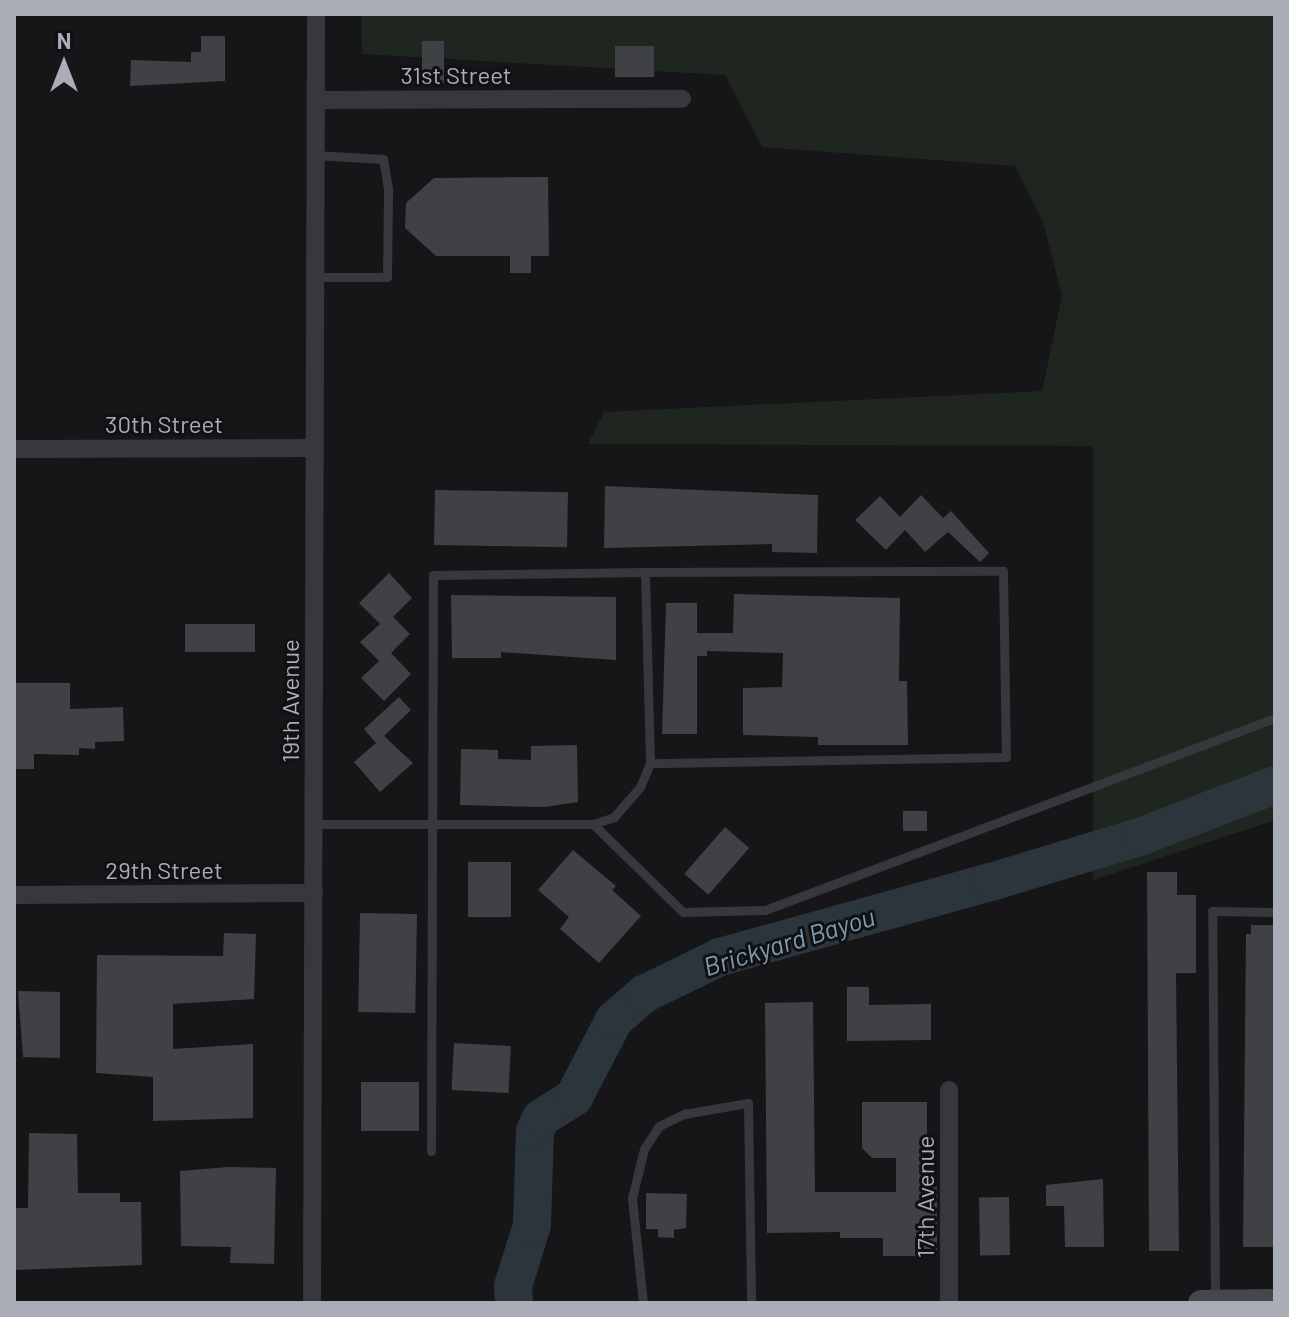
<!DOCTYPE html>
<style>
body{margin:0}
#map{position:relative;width:1289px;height:1317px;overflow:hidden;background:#161618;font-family:Barlow,sans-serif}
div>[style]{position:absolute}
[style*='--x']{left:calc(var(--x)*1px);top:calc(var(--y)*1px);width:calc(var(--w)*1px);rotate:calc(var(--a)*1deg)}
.green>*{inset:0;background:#1e261f}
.river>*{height:38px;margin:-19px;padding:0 19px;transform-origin:19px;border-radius:19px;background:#2c353c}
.building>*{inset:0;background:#404145;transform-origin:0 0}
.lane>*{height:9px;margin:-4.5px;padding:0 4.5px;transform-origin:4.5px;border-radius:4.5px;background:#37383d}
.street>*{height:18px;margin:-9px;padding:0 9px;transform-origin:9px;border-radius:9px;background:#37383d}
.secondary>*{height:26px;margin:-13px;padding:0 13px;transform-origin:13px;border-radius:13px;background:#45474d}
span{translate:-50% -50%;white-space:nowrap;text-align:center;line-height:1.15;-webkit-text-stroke:6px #111113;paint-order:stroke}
.street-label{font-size:24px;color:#a8adb8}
.water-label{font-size:26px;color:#7f9bb3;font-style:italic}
.frame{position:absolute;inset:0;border:16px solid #a8adb8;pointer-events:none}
.north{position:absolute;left:24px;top:24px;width:80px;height:80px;-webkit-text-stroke:6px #111113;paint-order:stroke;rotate:0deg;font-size:22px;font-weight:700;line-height:32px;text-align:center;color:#a8adb8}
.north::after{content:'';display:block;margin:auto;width:28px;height:36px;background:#a8adb8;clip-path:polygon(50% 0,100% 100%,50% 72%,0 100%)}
</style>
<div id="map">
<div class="green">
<i style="clip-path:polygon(361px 14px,1275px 14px,1275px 820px,1093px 880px,1093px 446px,588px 444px,604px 412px,1042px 391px,1062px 296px,1043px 222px,1015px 166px,762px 147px,725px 75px,362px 54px)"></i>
</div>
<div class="river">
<i style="--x:514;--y:1303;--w:17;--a:-93"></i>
<i style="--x:513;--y:1286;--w:64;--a:-72.7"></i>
<i style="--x:532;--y:1225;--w:94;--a:-88.2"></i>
<i style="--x:535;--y:1131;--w:14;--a:-65"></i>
<i style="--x:541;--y:1118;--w:39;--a:-32"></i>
<i style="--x:574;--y:1097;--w:87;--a:-62.5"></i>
<i style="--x:614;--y:1020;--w:40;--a:-41"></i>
<i style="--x:644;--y:994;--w:85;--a:-26"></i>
<i style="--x:720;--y:957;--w:281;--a:-15.5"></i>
<i style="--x:991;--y:882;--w:158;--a:-16.9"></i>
<i style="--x:1142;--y:836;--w:142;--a:-21"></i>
</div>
<div class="building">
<i style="clip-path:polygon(201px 36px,225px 36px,225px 81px,130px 86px,131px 60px,191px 62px,191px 52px,201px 52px)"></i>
<i style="left:422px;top:41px;width:22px;height:42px"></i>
<i style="left:615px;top:46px;width:39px;height:31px"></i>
<i style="clip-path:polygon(548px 177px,549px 256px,531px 256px,531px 273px,510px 273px,510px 256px,436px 256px,405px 228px,406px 203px,434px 178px)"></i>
<i style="clip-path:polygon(605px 486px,818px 495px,817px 553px,772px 552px,772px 544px,604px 548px)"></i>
<i style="left:435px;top:490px;width:133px;height:55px;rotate:1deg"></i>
<i style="clip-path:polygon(921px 495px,943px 518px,951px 511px,989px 553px,980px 562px,948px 532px,925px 552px,905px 530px,886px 550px,855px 520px,880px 496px,900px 517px)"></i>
<i style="clip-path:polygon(389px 573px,412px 598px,393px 617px,410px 634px,391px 653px,411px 674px,384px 701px,361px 678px,379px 661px,360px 642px,380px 624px,359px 603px)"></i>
<i style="clip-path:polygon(734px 594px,900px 598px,899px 681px,907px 681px,908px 745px,818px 745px,818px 737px,743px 735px,743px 688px,782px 687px,783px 653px,707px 651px,707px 656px,697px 656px,697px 734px,662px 734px,666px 603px,697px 603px,697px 633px,733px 633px)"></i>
<i style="clip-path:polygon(451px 595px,616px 597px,616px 660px,501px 652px,501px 658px,452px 658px)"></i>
<i style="left:185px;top:624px;width:70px;height:28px"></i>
<i style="clip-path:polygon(14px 683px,70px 683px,70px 709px,123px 707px,124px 741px,95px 742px,95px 749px,79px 748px,79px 755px,34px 754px,34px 769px,14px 769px)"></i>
<i style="clip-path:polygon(399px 697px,411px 710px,384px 736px,413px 763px,380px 792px,354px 762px,376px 743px,364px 729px)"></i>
<i style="clip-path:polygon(577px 745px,578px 802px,544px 807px,460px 805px,461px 749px,498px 750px,498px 759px,531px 760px,531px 746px)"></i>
<i style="left:903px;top:811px;width:24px;height:20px"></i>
<i style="left:725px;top:827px;width:32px;height:62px;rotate:41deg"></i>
<i style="clip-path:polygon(573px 850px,616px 886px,612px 890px,641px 916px,599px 963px,560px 929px,569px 917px,538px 890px)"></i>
<i style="left:468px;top:862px;width:43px;height:55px"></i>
<i style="clip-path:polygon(1147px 872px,1177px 872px,1177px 895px,1196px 895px,1196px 973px,1176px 973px,1179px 1251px,1149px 1251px)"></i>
<i style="left:360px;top:913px;width:57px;height:99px;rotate:1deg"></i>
<i style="clip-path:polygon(1251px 925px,1275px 925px,1275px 1247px,1243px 1247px,1246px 934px,1251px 934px)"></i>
<i style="clip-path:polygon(224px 933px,256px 934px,254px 999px,173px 1004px,173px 1049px,253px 1044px,253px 1118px,153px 1121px,153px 1077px,96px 1073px,97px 955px,223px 956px)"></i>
<i style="clip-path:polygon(847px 987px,869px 987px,869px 1005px,931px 1004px,931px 1040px,847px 1041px)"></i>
<i style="clip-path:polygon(18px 991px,60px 992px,60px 1058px,23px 1057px)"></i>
<i style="clip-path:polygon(813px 1002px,815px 1192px,896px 1192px,896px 1158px,872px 1158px,862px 1148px,862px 1102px,927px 1102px,927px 1187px,937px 1187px,937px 1256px,883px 1256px,883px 1238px,840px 1238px,840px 1232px,767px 1233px,765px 1003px)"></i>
<i style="left:454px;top:1043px;width:57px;height:47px;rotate:3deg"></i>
<i style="left:361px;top:1082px;width:58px;height:49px"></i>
<i style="clip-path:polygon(29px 1133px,77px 1134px,78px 1193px,120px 1193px,120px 1202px,141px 1202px,142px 1265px,14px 1270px,14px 1208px,28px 1208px)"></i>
<i style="clip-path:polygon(228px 1167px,276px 1168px,274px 1264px,230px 1263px,231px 1247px,181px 1246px,180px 1171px)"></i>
<i style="clip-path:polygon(1103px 1179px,1104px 1247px,1065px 1247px,1064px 1206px,1046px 1206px,1046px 1185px)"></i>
<i style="clip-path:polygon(646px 1193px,687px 1194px,686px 1228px,674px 1230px,674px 1238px,658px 1237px,658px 1229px,646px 1229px)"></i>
<i style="left:1009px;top:1197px;width:58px;height:30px;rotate:89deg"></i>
</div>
<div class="lane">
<i style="--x:315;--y:277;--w:72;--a:0"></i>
<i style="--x:387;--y:277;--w:88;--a:-89.3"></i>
<i style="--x:388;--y:189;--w:30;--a:-99"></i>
<i style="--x:383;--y:159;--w:68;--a:-176.6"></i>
<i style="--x:314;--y:824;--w:279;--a:0"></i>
<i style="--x:593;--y:824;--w:126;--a:44.4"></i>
<i style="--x:683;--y:912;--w:82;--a:-1.4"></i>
<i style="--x:765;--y:910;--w:545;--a:-20.63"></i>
<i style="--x:593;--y:824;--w:22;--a:-18"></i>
<i style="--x:614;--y:817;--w:40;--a:-49"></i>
<i style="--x:640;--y:787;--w:26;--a:-67"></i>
<i style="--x:431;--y:1151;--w:576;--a:-89.8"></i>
<i style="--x:433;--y:575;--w:212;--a:-0.8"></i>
<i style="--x:645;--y:572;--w:358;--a:-0.2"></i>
<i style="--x:1003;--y:571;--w:186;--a:89.1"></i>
<i style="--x:1006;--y:757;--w:356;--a:179"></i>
<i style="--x:650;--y:763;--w:191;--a:-91.5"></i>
<i style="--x:1215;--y:1299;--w:388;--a:-90.4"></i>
<i style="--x:1212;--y:911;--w:63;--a:0.9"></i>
<i style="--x:643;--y:1303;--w:106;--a:-96"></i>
<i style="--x:632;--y:1198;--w:50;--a:-76.2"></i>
<i style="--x:644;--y:1149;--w:27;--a:-57"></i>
<i style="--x:659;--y:1126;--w:28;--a:-26"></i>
<i style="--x:684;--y:1114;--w:65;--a:-9.8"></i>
<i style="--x:748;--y:1103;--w:200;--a:89.1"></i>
</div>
<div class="street">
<i style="--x:316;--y:100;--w:366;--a:-0.2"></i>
<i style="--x:14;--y:449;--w:301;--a:-0.2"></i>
<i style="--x:14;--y:895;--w:300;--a:-0.4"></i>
<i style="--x:312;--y:1303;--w:1289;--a:-89.82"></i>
<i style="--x:949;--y:1303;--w:213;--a:-90"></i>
</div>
<div class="secondary">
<i style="--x:1201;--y:1303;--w:74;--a:-0.8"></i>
</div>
<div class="street-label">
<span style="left:456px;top:75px">31st Street</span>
<span style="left:164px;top:424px">30th Street</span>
<span style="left:290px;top:701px;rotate:-90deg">19th Avenue</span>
<span style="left:164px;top:870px">29th Street</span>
<span style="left:925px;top:1197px;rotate:-90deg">17th Avenue</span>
</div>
<div class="water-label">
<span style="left:789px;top:941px;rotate:-17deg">Brickyard Bayou</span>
</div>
<div class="frame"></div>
<div class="north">N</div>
</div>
